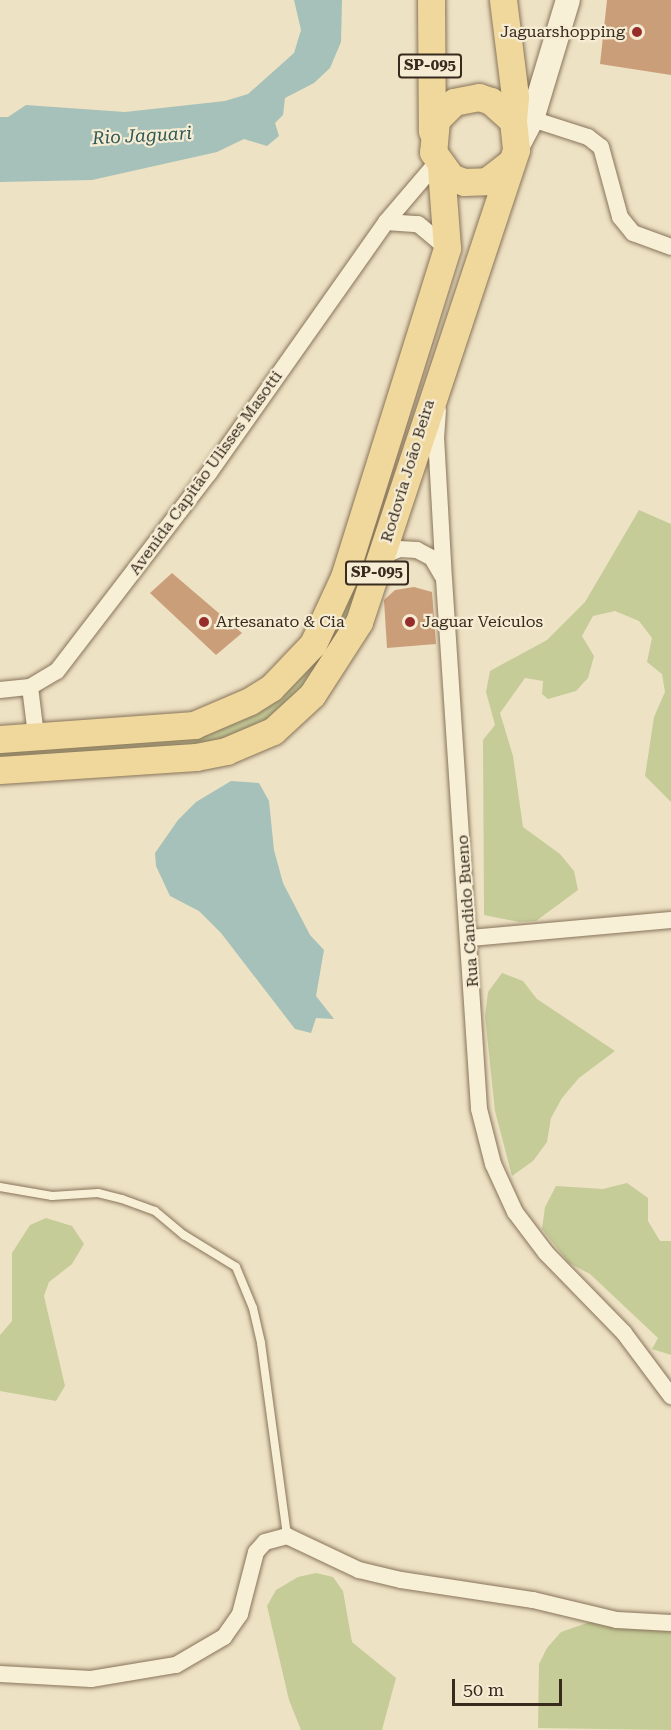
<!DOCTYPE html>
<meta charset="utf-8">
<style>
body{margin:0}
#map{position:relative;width:671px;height:1730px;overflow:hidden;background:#eee2c4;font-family:"Roboto Serif",serif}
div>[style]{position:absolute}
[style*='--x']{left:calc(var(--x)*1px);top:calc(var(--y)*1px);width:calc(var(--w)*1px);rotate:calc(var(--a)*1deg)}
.green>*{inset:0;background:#c5cc98}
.water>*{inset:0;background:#a6c1b9}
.building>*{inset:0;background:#cb9e7a}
.roads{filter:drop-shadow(0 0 2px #88745a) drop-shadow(0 0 2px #88745a)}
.service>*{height:8px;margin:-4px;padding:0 4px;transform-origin:4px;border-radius:4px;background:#f8efd7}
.minor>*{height:16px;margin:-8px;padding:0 8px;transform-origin:8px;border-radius:8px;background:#f8efd7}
.secondary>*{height:24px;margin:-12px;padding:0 12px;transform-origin:12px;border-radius:12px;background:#f8efd7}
.primary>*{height:27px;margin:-13.5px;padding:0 13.5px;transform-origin:13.5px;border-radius:13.5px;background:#f0d89c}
.dots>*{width:16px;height:16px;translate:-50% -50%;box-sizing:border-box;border:3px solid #f5ecd3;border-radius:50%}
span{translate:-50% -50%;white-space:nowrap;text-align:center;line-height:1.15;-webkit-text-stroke:4.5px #f5ecd3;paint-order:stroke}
.shield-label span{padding:2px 4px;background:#f5ecd3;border:2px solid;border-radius:4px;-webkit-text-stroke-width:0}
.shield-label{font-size:15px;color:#382b1e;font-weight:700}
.poi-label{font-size:16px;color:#382b1e}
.right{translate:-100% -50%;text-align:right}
.left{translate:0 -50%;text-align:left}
.street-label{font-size:16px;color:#382b1e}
.water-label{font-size:18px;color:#2e5856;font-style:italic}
.scale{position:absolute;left:452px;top:1679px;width:110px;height:27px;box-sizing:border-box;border:3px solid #382b1e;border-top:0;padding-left:8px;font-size:18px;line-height:21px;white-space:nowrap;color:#382b1e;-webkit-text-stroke:4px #f5ecd3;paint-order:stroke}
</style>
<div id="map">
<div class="green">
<i style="clip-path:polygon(639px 510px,671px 524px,671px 802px,645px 776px,654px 717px,665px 692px,662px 674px,647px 662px,652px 638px,639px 621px,615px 611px,593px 616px,582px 636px,594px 656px,588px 678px,576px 691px,548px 699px,542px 694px,543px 681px,525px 678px,500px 713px,513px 756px,523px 827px,560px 854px,574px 871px,578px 890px,536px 921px,519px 922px,484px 915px,483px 740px,495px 725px,486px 692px,490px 671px,547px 640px,585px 602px)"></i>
<i style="clip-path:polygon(351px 577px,365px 581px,322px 669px,273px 718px,217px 745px,0 759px,0 747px,246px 713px)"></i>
<i style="clip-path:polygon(502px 973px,523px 981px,537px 999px,615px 1051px,579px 1078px,562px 1098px,551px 1118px,547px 1142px,533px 1161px,512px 1176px,495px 1111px,485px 1016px,488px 992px)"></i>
<i style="clip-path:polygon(627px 1183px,648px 1198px,648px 1221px,660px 1241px,671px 1241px,671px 1355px,652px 1349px,658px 1338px,590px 1274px,569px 1263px,542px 1229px,545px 1207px,556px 1186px,603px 1189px)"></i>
<i style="clip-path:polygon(46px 1218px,72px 1226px,84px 1244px,72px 1264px,49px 1282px,44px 1296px,65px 1386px,56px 1401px,0 1391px,0 1335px,12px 1321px,12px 1253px,30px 1225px)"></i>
<i style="clip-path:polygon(316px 1573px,333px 1577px,343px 1591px,352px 1642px,396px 1678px,382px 1730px,301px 1730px,289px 1700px,267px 1606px,276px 1590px,298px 1577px)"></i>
<i style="clip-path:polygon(596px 1620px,671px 1623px,671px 1730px,538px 1728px,539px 1664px,547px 1648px,561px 1632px)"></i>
</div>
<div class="water">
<i style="clip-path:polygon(294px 0,342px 0,341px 42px,330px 68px,314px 83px,285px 98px,283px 115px,275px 123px,279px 136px,267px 146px,244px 139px,217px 152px,92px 180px,0 182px,0 117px,8px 117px,26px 105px,125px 112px,225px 101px,248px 94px,294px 53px,301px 30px)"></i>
<i style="clip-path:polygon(231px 781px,259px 783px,269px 801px,274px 850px,283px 883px,310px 935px,324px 950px,316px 996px,334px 1019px,316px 1018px,311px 1033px,295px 1029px,221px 933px,199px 911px,170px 896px,156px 866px,155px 853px,178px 820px,196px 802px)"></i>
</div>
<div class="building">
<i style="clip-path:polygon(607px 0,671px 0,671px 75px,600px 64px)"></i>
<i style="clip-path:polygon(172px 573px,242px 633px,216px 655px,150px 593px)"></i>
<i style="clip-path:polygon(414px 587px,432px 592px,436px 644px,387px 648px,384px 600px,395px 590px)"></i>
</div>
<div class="roads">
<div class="service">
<i style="--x:0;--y:1187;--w:53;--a:9.8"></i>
<i style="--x:52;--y:1196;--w:46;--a:-3.7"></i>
<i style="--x:98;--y:1193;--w:25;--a:14"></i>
<i style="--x:122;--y:1199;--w:35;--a:20"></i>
<i style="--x:155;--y:1211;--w:38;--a:40"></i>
<i style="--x:184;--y:1235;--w:61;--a:31.6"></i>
<i style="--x:236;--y:1267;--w:44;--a:67.5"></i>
<i style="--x:253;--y:1308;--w:36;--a:77"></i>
<i style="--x:261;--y:1343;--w:195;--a:82.3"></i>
</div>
<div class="minor">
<i style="--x:532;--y:119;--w:59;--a:17.8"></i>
<i style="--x:588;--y:137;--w:16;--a:38"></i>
<i style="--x:601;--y:147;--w:73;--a:74.8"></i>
<i style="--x:620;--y:217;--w:21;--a:51"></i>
<i style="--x:633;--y:233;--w:40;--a:20.2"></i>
<i style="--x:386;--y:222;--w:32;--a:4"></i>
<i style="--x:418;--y:224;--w:38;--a:40"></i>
<i style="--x:438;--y:410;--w:27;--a:94"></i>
<i style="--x:436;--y:437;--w:142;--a:86.8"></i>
<i style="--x:444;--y:579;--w:531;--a:86.22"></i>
<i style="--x:479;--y:1109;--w:57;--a:75.7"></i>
<i style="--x:493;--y:1164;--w:53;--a:65.4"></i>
<i style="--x:515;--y:1212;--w:51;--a:52.9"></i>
<i style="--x:546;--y:1253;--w:112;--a:45.7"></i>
<i style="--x:624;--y:1333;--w:79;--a:53.3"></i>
<i style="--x:382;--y:556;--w:18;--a:-22"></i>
<i style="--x:399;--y:549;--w:18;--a:3"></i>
<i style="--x:417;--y:550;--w:17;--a:28"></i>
<i style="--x:432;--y:558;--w:20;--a:60"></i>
<i style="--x:30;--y:687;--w:48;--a:82.9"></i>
<i style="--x:0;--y:690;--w:30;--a:-6"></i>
<i style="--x:30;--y:687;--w:31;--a:-31"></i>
<i style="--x:57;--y:671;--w:250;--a:-52.5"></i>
<i style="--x:209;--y:473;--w:307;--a:-54.8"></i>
<i style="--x:386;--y:222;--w:79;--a:-49.6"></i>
<i style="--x:470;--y:938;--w:202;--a:-5.1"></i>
<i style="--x:0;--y:1674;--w:91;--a:3.1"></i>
<i style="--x:91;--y:1679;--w:86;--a:-9.4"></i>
<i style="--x:176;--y:1665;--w:56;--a:-30.3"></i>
<i style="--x:224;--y:1637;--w:28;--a:-55"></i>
<i style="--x:240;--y:1614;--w:64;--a:-75.5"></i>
<i style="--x:256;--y:1552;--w:13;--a:-48"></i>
<i style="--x:265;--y:1542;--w:23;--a:-15"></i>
<i style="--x:287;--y:1536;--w:80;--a:25.3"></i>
<i style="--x:359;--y:1570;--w:43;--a:13.4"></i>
<i style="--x:401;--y:1580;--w:134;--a:8.6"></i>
<i style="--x:533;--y:1600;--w:86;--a:13.4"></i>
<i style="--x:617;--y:1620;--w:54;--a:3.2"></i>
</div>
<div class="secondary">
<i style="--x:516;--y:149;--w:34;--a:-62"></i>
<i style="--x:532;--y:119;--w:124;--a:-73.2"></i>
</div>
<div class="primary">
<i style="--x:431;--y:0;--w:131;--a:89.6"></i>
<i style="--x:503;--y:0;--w:98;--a:82.9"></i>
<i style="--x:515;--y:97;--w:24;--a:95"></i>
<i style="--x:0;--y:739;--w:195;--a:-4.1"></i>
<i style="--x:194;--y:725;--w:61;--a:-23.2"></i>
<i style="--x:250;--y:701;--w:25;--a:-32"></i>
<i style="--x:271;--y:688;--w:61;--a:-46.3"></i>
<i style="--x:313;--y:644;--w:74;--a:-65.2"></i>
<i style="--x:344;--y:577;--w:345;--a:-72.6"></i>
<i style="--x:447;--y:248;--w:80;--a:-94.3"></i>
<i style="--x:0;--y:770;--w:196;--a:-3.8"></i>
<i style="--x:196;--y:757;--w:31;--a:-11"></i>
<i style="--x:226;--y:751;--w:51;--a:-23.1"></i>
<i style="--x:273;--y:731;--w:53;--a:-42.7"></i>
<i style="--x:312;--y:695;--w:87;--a:-57.2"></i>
<i style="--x:359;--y:622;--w:498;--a:-71.6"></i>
<i style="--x:516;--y:149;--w:28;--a:-96"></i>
<i style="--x:513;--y:121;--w:30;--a:-138"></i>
<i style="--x:491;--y:101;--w:13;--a:-162"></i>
<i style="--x:479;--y:97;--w:25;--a:169"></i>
<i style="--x:454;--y:102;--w:25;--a:135"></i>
<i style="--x:436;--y:120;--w:32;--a:95"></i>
<i style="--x:433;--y:152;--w:31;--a:54"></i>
<i style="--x:451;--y:177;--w:14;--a:21"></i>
<i style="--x:464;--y:182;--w:23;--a:-2"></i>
<i style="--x:487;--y:181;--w:31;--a:-38"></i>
</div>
</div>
<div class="dots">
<i style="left:637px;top:32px;background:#972d2b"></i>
<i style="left:204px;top:622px;background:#972d2b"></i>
<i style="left:410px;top:622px;background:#972d2b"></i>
</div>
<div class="shield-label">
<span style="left:430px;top:66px">SP-095</span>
<span style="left:377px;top:573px">SP-095</span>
</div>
<div class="poi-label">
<span class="right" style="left:625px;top:32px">Jaguarshopping</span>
<span class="left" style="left:216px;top:622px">Artesanato &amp; Cia</span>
<span class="left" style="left:422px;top:622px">Jaguar Veículos</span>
</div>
<div class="street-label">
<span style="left:408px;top:471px;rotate:-73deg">Rodovia João Beira</span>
<span style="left:206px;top:473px;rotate:-54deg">Avenida Capitão Ulisses Masotti</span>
<span style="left:468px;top:911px;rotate:-94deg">Rua Candido Bueno</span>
</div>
<div class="water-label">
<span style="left:142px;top:136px;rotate:-3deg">Rio Jaguari</span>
</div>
<div class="scale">50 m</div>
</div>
